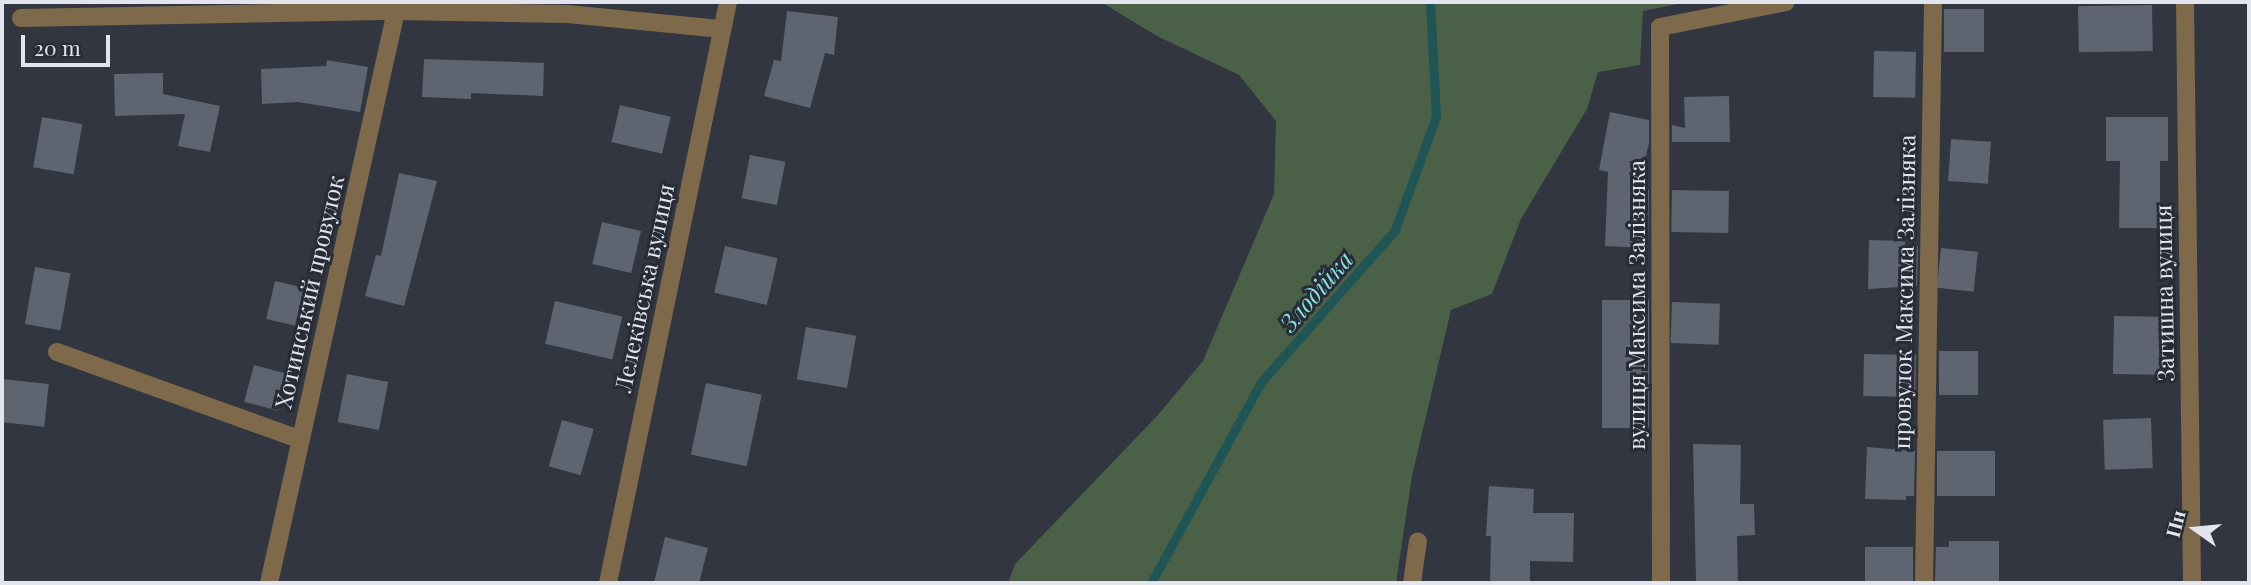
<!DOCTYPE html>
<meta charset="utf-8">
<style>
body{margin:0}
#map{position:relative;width:2251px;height:585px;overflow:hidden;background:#313641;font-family:"Playfair Display",serif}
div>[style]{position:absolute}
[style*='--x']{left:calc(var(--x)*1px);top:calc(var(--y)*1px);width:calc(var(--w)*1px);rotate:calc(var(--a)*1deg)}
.green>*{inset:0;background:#4a6047}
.stream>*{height:9px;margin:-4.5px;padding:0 4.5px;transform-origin:4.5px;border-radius:4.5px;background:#1f5555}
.building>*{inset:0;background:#5e6470;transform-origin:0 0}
.minor>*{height:18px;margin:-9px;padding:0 9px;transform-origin:9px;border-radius:9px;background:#7e694a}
span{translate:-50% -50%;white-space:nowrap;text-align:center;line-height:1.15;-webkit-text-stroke:6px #272c37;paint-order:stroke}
.street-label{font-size:23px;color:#e2e5ed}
.water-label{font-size:24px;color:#86e0e0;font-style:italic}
.frame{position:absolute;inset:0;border:4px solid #e2e5ed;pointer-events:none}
.north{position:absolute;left:2160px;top:494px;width:70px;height:70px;-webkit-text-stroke:5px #272c37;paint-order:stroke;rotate:285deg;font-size:19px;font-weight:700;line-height:28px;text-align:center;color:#e2e5ed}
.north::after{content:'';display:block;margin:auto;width:24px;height:32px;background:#e2e5ed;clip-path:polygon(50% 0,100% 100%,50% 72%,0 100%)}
.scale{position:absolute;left:21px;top:35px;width:89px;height:32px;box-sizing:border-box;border:4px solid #e2e5ed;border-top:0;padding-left:9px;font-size:21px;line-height:24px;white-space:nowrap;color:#e2e5ed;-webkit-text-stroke:5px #272c37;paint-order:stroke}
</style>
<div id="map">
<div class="green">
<i style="clip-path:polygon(1101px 2px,1688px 2px,1643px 11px,1640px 65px,1598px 72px,1587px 109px,1521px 219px,1492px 294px,1451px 310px,1412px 476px,1396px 583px,1008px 583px,1015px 564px,1158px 415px,1203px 361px,1274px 194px,1276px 121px,1239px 75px,1157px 36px)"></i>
</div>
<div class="stream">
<i style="--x:1151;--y:583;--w:229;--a:-61.3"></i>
<i style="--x:1261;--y:382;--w:203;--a:-48.6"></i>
<i style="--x:1395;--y:230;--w:121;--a:-70.2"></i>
<i style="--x:1436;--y:116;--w:114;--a:-93"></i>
</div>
<div class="building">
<i style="left:2152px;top:5px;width:46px;height:74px;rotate:89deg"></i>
<i style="left:1944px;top:9px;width:40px;height:43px"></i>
<i style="clip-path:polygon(787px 11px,838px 17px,834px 55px,825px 53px,810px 108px,764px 96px,774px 60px,781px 61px)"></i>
<i style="left:1874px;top:51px;width:42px;height:46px;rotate:1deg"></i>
<i style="clip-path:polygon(424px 59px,544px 63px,543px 96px,471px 93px,471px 99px,422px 97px)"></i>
<i style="clip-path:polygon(327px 60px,368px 67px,360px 112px,298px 102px,262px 104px,261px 69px,326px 66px)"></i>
<i style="clip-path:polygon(163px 73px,163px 94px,220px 106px,210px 152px,178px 146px,185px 114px,115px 116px,114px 74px)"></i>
<i style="clip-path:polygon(1729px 96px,1730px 142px,1672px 142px,1672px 125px,1685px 128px,1684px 97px)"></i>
<i style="left:620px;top:105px;width:52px;height:38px;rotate:13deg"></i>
<i style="clip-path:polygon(1610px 112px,1649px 120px,1649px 143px,1638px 189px,1649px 190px,1648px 248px,1605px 246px,1608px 172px,1599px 170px)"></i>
<i style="left:42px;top:117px;width:41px;height:51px;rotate:10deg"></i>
<i style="clip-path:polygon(2106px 117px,2168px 117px,2168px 161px,2160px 161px,2160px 228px,2119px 228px,2120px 161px,2106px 161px)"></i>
<i style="left:1951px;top:139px;width:40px;height:42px;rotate:4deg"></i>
<i style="left:750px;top:155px;width:36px;height:44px;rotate:11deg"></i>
<i style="clip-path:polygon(399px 173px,437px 181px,404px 306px,365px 296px,376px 255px,381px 256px)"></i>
<i style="left:1672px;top:190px;width:57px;height:42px;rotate:1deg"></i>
<i style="left:602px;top:222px;width:40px;height:43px;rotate:13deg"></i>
<i style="clip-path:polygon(1869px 240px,1905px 241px,1905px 245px,1918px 246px,1917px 286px,1868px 289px)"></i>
<i style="left:725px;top:246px;width:54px;height:48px;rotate:13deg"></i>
<i style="left:1941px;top:248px;width:37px;height:40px;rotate:6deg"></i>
<i style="left:35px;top:267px;width:36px;height:58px;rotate:10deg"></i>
<i style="left:275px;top:281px;width:31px;height:39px;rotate:13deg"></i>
<i style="left:1602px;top:300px;width:47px;height:128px"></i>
<i style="left:555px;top:301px;width:69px;height:44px;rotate:13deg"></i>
<i style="left:1672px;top:302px;width:48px;height:41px;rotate:2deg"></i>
<i style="left:2114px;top:316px;width:48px;height:58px;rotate:1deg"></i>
<i style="left:806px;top:327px;width:51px;height:53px;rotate:10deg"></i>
<i style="left:1939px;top:351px;width:39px;height:44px"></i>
<i style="left:1864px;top:354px;width:52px;height:42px;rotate:1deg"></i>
<i style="left:254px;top:365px;width:35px;height:38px;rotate:15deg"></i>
<i style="left:347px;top:374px;width:42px;height:49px;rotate:11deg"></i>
<i style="left:2px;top:379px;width:47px;height:43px;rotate:6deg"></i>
<i style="left:706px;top:383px;width:57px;height:73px;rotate:12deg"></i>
<i style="left:2151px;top:418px;width:50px;height:48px;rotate:88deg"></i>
<i style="left:562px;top:420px;width:33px;height:48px;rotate:16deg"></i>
<i style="clip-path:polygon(1693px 444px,1741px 445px,1740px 504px,1754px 504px,1755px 535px,1737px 536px,1738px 583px,1696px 583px)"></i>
<i style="clip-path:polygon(1867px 447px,1915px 451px,1914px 496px,1906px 496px,1906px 500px,1865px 499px)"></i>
<i style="left:1937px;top:451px;width:58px;height:45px"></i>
<i style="clip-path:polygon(1489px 486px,1534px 489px,1533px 513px,1574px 513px,1573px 562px,1530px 561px,1530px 583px,1490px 583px,1491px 536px,1486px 536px)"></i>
<i style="clip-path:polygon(665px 537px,708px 548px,699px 583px,654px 583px)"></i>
<i style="clip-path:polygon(1949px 541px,1999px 541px,1999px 583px,1935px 583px,1936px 547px,1949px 547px)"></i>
<i style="left:1865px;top:547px;width:48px;height:36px"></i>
</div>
<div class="minor">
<i style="--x:2185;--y:2;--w:581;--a:89.31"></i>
<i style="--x:21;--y:18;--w:375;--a:-1.1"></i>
<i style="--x:396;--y:11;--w:172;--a:1"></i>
<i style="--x:568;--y:14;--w:155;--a:5.6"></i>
<i style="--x:57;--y:352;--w:259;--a:19.8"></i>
<i style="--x:269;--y:583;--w:586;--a:-77.48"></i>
<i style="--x:608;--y:583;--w:593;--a:-78.33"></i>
<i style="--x:1412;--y:583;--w:42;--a:-81.9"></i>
<i style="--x:1661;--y:583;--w:556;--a:-90.1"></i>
<i style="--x:1660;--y:27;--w:128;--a:-11.2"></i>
<i style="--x:1924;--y:583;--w:581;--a:-89.11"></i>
</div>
<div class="street-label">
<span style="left:644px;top:288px;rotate:-78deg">Лелеківська вулиця</span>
<span style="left:309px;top:292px;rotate:-77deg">Хотинський провулок</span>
<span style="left:1904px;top:292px;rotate:-89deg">провулок Максима Залізняка</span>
<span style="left:2164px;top:293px;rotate:-91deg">Затишна вулиця</span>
<span style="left:1636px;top:305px;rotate:-90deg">вулиця Максима Залізняка</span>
</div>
<div class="water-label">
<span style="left:1316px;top:291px;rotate:-49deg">Злодійка</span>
</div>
<div class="frame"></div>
<div class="north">Пн</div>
<div class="scale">20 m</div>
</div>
